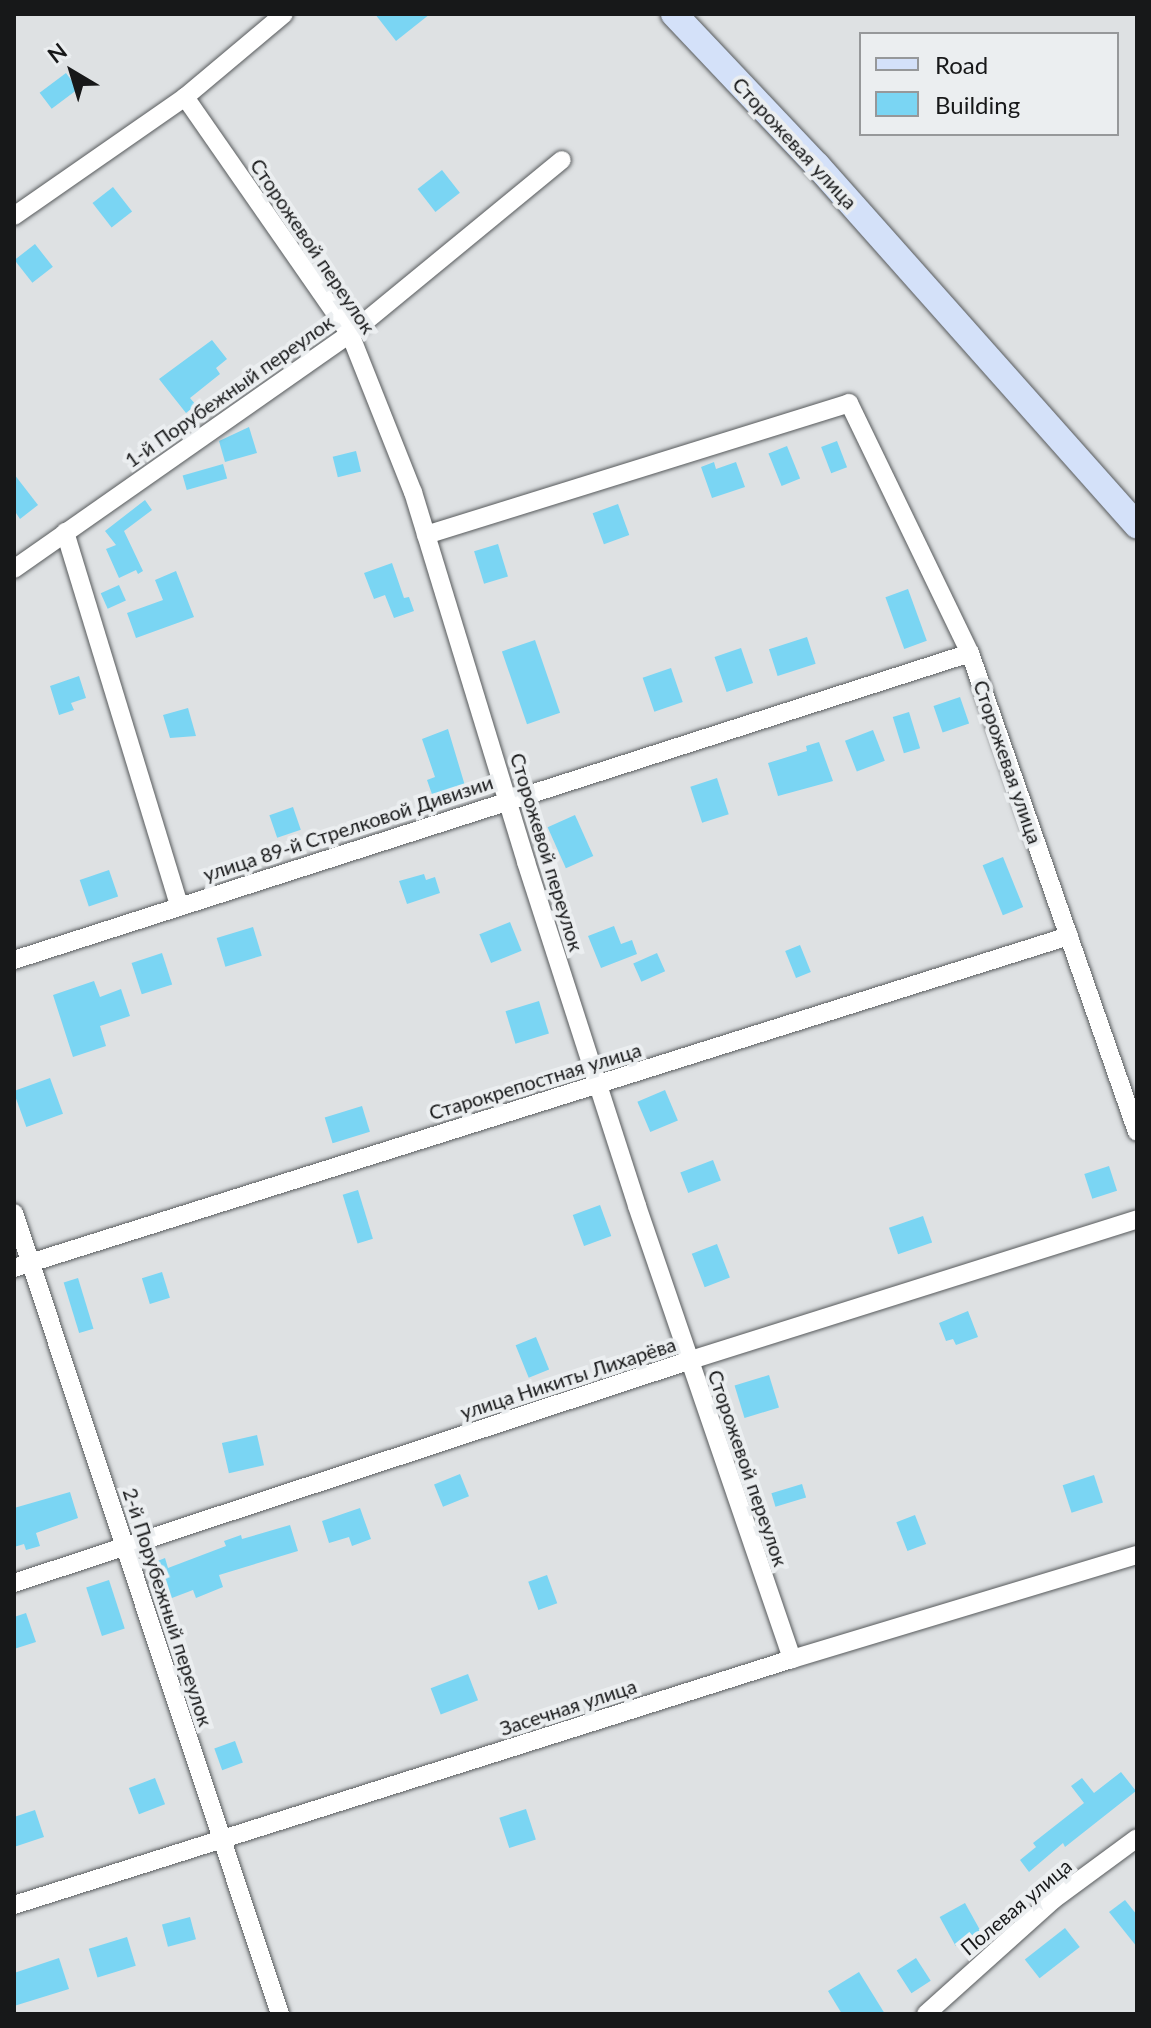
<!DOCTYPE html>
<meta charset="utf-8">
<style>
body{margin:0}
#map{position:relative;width:1151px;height:2028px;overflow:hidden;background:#dee1e3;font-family:Lato,sans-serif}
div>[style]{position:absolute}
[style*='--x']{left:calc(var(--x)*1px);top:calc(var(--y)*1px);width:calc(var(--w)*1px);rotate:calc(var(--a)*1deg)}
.building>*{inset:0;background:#7ad5f3;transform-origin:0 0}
.roads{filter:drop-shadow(0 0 2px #575a5c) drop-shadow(0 0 2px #575a5c)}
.minor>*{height:18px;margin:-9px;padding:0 9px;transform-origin:9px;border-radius:9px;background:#fff}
.secondary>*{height:26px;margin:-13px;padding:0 13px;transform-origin:13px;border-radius:13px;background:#d4e1f9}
span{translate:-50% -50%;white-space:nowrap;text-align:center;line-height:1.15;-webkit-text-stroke:8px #ebeef0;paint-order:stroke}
.street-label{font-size:20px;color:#171819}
.frame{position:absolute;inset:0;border:16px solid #171819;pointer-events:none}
.legend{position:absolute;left:859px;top:32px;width:260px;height:104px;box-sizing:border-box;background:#ebeef0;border:2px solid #96989a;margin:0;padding:10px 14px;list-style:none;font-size:24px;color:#171819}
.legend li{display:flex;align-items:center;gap:16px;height:40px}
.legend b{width:40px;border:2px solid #96989a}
.north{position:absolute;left:32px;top:32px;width:80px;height:80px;-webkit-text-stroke:6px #ebeef0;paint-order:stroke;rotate:322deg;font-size:22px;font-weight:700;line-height:32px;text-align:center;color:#171819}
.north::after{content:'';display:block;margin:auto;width:28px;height:36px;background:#171819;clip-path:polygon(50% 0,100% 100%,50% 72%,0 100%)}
</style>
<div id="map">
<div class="building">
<i style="clip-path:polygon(375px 14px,430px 14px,396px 41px)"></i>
<i style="left:66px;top:73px;width:20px;height:33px;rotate:53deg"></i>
<i style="left:442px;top:170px;width:29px;height:31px;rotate:52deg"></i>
<i style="left:113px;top:187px;width:31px;height:26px;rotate:52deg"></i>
<i style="left:35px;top:244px;width:29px;height:26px;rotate:52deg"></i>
<i style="clip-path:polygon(212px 340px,227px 359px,216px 368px,220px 374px,190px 398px,196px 405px,186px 413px,159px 379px)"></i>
<i style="clip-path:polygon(249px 427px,257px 453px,225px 462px,219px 441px)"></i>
<i style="left:837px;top:441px;width:28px;height:17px;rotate:69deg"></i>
<i style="left:787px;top:446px;width:35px;height:20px;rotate:68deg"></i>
<i style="left:356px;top:451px;width:21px;height:24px;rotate:76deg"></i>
<i style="clip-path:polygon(714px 462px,716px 469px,736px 462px,745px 487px,712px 498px,701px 467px)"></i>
<i style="left:223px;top:464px;width:15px;height:42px;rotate:74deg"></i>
<i style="clip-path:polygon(14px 474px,38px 505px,20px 519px,14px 510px)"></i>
<i style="clip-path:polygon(145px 500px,152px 510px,124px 531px,143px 571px,138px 574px,136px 570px,119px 578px,106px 549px,116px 545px,105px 531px)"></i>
<i style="left:618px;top:504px;width:33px;height:27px;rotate:70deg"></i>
<i style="left:498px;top:544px;width:34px;height:25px;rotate:73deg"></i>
<i style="clip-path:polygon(392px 563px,404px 598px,409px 597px,414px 611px,394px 618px,385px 595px,374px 599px,364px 573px)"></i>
<i style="clip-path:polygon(176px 571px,194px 617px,136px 638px,127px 613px,163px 600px,155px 580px)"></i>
<i style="left:119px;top:585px;width:17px;height:20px;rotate:66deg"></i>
<i style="left:908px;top:589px;width:55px;height:24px;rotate:70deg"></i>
<i style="left:807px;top:637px;width:28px;height:40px;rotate:72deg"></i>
<i style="left:535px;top:640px;width:77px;height:35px;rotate:71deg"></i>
<i style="left:741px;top:648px;width:37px;height:28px;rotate:71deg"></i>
<i style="left:671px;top:668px;width:36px;height:30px;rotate:71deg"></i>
<i style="clip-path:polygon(79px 676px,86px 698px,71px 703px,74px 710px,59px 715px,50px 686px)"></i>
<i style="left:960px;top:697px;width:28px;height:28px;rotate:71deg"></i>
<i style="clip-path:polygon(188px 708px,196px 736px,170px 738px,163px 715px)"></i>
<i style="left:909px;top:712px;width:38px;height:17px;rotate:73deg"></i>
<i style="clip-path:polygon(448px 729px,466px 789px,434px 800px,427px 780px,435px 777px,422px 739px)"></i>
<i style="left:873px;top:730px;width:33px;height:30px;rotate:69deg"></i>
<i style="clip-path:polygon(819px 742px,833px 781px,778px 796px,768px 763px,807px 751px,806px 746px)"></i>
<i style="left:717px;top:778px;width:38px;height:28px;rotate:72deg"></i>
<i style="left:293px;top:807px;width:24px;height:25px;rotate:71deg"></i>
<i style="left:575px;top:815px;width:45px;height:30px;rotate:66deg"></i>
<i style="left:1003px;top:857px;width:54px;height:22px;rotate:68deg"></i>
<i style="left:109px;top:870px;width:28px;height:31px;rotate:71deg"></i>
<i style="clip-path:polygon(424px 874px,426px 880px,435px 877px,440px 893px,407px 904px,399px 881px)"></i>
<i style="left:510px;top:922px;width:31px;height:33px;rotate:68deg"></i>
<i style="clip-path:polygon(614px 926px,621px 944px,632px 940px,637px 954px,601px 968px,588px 936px)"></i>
<i style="left:253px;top:927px;width:30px;height:38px;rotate:73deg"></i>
<i style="left:800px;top:945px;width:29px;height:16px;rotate:68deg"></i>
<i style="left:162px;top:953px;width:33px;height:32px;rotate:72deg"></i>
<i style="left:657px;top:953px;width:20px;height:26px;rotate:66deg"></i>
<i style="clip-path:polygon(94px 981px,100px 997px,121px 989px,130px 1016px,100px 1026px,106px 1046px,73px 1057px,53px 995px)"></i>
<i style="left:539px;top:1001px;width:34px;height:35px;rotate:73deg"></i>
<i style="left:50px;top:1078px;width:38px;height:39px;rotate:70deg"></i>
<i style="left:665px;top:1090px;width:33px;height:30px;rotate:67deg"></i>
<i style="left:362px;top:1106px;width:27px;height:39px;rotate:73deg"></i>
<i style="left:713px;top:1160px;width:22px;height:35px;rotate:69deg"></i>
<i style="left:1109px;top:1166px;width:26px;height:26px;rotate:72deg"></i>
<i style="left:358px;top:1190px;width:51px;height:16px;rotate:73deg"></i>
<i style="left:600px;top:1205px;width:33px;height:29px;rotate:70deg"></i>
<i style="left:923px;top:1216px;width:28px;height:36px;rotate:71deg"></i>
<i style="left:717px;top:1244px;width:36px;height:27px;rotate:69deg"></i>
<i style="left:162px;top:1272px;width:27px;height:21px;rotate:73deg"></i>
<i style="left:78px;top:1278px;width:53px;height:15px;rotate:73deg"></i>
<i style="clip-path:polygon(968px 1311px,978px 1337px,956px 1345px,953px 1339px,946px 1341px,939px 1323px)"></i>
<i style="left:536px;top:1337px;width:35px;height:22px;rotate:68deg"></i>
<i style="left:769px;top:1375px;width:34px;height:36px;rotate:73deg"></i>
<i style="left:257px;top:1435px;width:31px;height:36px;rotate:77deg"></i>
<i style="left:460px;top:1474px;width:24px;height:28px;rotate:68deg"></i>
<i style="left:1094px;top:1475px;width:29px;height:33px;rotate:72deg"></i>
<i style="left:802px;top:1484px;width:14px;height:32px;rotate:73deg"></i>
<i style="clip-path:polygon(70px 1492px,78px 1518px,36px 1533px,40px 1546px,26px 1550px,24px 1544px,14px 1547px,14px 1508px)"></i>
<i style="clip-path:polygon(360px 1508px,371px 1539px,352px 1546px,349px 1537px,329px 1543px,322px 1521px)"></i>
<i style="left:915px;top:1515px;width:31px;height:20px;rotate:69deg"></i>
<i style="clip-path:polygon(290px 1525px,298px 1551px,219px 1575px,223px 1587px,196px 1598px,193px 1590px,164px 1601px,150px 1564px,165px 1558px,168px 1568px,226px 1546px,224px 1541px,241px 1535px,242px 1539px)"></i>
<i style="left:547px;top:1575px;width:30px;height:20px;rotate:70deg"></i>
<i style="left:109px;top:1580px;width:51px;height:24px;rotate:72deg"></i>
<i style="clip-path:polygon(26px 1613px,36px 1642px,14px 1649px,14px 1617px)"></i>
<i style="left:468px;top:1674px;width:28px;height:40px;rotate:69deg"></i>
<i style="left:235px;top:1741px;width:23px;height:22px;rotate:70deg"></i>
<i style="clip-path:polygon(1121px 1772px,1136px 1791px,1065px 1847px,1063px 1843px,1029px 1872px,1020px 1860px,1036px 1847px,1033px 1843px,1084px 1803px,1071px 1786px,1082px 1778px,1094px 1793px)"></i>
<i style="left:155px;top:1778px;width:28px;height:28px;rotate:69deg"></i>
<i style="left:526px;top:1809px;width:32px;height:28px;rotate:72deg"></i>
<i style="clip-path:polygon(35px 1810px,44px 1837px,14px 1847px,14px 1817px)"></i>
<i style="clip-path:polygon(1125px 1900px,1137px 1915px,1137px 1947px,1109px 1912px)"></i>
<i style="left:965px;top:1903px;width:33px;height:29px;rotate:61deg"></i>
<i style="left:190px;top:1917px;width:23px;height:29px;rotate:75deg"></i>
<i style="left:1065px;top:1928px;width:24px;height:51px;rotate:52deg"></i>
<i style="left:127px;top:1937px;width:30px;height:40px;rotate:73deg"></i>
<i style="clip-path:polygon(59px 1958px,69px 1989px,14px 2006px,14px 1973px)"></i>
<i style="left:916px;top:1958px;width:27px;height:23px;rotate:57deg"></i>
<i style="clip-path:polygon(859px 1972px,885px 2014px,842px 2014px,828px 1991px)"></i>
</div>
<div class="roads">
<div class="minor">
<i style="--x:185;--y:97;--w:289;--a:55.2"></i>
<i style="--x:350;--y:334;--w:170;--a:68.3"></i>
<i style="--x:413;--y:492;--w:387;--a:73"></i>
<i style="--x:526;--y:862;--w:361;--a:72.1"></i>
<i style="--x:637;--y:1206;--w:479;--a:71.1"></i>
<i style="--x:14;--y:216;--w:208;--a:-34.8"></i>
<i style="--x:185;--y:97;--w:129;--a:-40"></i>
<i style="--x:65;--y:532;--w:391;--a:73"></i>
<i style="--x:426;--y:535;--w:443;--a:-17.3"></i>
<i style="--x:849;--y:403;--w:278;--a:64.2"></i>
<i style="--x:970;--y:653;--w:507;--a:70.78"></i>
<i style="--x:14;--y:569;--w:410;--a:-35"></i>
<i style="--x:350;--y:334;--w:274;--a:-39.4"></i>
<i style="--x:14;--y:960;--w:1004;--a:-17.8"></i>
<i style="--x:14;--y:1213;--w:844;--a:71.63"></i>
<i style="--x:14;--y:1268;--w:1106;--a:-17.47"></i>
<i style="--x:14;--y:1583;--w:710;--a:-18.23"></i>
<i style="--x:688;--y:1361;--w:471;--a:-17.5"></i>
<i style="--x:14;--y:1905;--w:816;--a:-17.55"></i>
<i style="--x:792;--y:1659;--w:360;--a:-16.8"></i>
<i style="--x:926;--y:2014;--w:171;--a:-41.9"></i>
<i style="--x:1053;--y:1900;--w:104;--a:-36.4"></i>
</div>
<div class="secondary">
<i style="--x:674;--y:14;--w:208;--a:46.6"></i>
<i style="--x:817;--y:165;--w:482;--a:48.4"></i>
</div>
</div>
<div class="street-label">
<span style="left:795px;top:143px;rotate:47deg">Сторожевая улица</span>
<span style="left:313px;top:246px;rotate:56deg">Сторожевой переулок</span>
<span style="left:229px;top:391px;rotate:-35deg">1-й Порубежный переулок</span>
<span style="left:1008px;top:762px;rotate:71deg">Сторожевая улица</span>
<span style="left:348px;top:828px;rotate:-18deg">улица 89-й Стрелковой Дивизии</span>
<span style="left:547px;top:852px;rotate:73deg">Сторожевой переулок</span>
<span style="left:535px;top:1081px;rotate:-17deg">Старокрепостная улица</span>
<span style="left:568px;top:1378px;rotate:-18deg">улица Никиты Лихарёва</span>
<span style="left:748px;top:1468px;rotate:71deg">Сторожевой переулок</span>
<span style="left:168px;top:1607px;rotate:72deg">2-й Порубежный переулок</span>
<span style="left:568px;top:1707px;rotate:-18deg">Засечная улица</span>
<span style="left:1016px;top:1907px;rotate:-40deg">Полевая улица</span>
</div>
<div class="frame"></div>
<ul class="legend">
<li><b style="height:10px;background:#d4e1f9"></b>Road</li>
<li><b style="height:22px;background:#7ad5f3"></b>Building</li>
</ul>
<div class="north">N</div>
</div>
